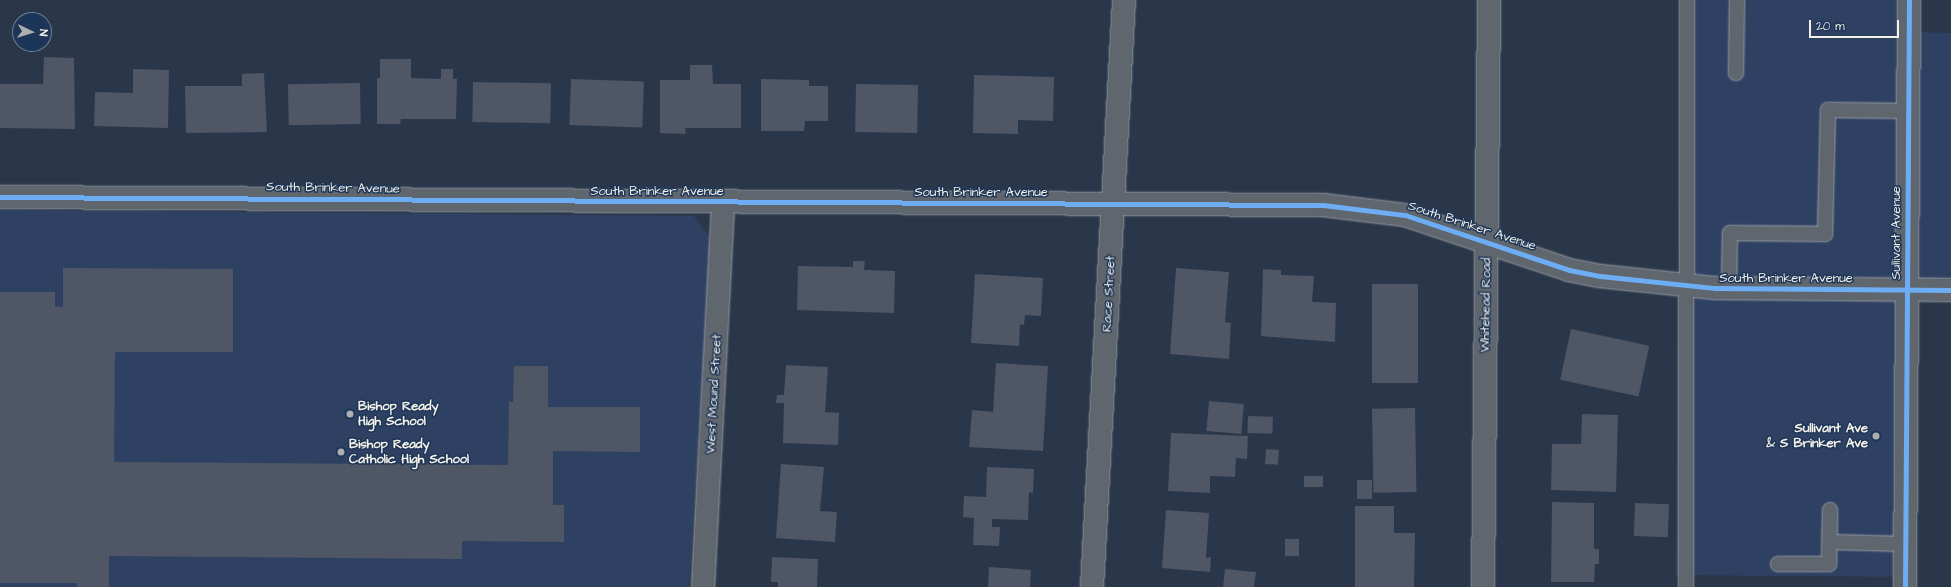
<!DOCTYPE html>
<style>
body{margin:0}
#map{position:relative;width:1951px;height:587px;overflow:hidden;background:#2a374a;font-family:"Architects Daughter",sans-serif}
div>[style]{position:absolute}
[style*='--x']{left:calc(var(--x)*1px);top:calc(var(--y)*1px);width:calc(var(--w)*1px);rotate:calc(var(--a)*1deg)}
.built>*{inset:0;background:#2f4163}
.building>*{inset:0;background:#4f5666;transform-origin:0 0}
.roads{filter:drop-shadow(0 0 1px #979ca3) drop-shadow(0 0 1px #979ca3)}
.service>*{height:14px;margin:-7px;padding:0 7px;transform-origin:7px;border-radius:7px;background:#60666e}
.minor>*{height:22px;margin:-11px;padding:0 11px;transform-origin:11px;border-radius:11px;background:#60666e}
.secondary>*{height:22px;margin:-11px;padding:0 11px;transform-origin:11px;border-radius:11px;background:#60666e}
.cycleway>*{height:5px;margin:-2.5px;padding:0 2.5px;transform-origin:2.5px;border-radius:2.5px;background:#6dadf4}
.dots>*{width:11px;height:11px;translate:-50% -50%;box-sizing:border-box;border:2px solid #1d3557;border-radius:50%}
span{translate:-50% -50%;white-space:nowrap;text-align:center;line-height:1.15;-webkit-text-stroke:3px #1d3557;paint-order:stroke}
.street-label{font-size:13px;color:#f4f1e8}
.poi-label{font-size:13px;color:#f4f1e8;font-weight:700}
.left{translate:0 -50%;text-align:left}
.right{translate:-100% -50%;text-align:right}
.north{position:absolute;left:12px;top:12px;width:40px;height:40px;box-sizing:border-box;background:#1d3557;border:1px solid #738091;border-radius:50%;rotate:94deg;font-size:11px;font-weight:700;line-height:16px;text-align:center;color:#f4f1e8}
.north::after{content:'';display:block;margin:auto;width:14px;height:18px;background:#adb0b1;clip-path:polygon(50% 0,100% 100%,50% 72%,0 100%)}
.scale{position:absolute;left:1809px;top:20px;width:90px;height:18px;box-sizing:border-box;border:2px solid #f4f1e8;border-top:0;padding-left:5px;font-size:12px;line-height:14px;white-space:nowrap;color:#f4f1e8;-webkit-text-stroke:3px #1d3557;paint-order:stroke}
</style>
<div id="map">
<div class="built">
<i style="clip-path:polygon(1682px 0,1914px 0,1913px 32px,1951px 33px,1951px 301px,1914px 300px,1911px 577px,1676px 575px)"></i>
<i style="clip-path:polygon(0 210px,694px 216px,711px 240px,689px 587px,0 587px)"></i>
</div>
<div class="building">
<i style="clip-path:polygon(44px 57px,74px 58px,75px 129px,0 128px,0 84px,43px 84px)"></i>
<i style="clip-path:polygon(380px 59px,411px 59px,411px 78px,441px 79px,441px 69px,453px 69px,453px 79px,457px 79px,456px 119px,401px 119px,400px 124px,377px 124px,377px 78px,380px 78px)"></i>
<i style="clip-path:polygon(690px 65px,712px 65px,713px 84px,741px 84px,741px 128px,685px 128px,686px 134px,660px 133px,660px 80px,690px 80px)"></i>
<i style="clip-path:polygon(133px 69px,169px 70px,168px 128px,94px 126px,95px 92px,133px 93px)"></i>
<i style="clip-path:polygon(264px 73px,267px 132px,186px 133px,185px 86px,242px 86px,242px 74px)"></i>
<i style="clip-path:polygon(974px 75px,1054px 77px,1053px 121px,1018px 120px,1018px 134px,973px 133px)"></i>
<i style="left:571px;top:79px;width:73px;height:46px;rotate:2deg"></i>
<i style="clip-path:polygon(761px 79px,809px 80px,809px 86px,828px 86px,828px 121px,805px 121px,804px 131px,761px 131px)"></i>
<i style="left:473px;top:82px;width:78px;height:40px;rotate:1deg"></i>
<i style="left:360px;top:83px;width:41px;height:72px;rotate:89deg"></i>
<i style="left:856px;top:84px;width:62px;height:48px;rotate:1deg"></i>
<i style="clip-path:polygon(853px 261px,865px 261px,864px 270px,895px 271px,894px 313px,797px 310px,798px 266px,853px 267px)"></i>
<i style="clip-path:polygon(63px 268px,233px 269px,233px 352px,115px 352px,114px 462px,508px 465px,509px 402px,513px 402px,514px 366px,548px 366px,548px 407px,640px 407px,640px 452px,553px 451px,553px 505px,564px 505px,564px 542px,462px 541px,462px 559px,109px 556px,109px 587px,77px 587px,77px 583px,0 583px,0 292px,55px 292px,55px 306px,63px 307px)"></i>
<i style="clip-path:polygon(1176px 268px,1229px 272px,1225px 322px,1231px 323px,1229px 359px,1170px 354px)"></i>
<i style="clip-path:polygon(1263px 269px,1281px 270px,1281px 275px,1314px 276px,1312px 302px,1336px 303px,1335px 342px,1261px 336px)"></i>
<i style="clip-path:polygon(975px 274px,1043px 278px,1041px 316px,1025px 315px,1024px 325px,1020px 324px,1019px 346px,971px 343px)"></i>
<i style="left:1372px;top:284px;width:46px;height:99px"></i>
<i style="left:1571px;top:329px;width:80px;height:52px;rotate:12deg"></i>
<i style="clip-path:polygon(996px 363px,1048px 366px,1043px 451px,969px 447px,972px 410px,993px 412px)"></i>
<i style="clip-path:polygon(786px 365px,828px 367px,825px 412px,839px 413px,838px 445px,783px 443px,784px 403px,776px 403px,777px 395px,784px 395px)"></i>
<i style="left:1209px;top:401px;width:35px;height:30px;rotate:5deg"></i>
<i style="left:1415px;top:408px;width:84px;height:43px;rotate:89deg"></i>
<i style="clip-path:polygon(1582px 414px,1618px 415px,1616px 492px,1551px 490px,1552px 444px,1581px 444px)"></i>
<i style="left:1248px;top:416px;width:25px;height:17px;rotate:2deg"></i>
<i style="clip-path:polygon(1171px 433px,1248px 436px,1247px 459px,1236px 458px,1235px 477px,1210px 476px,1210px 493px,1168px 491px)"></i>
<i style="left:1266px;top:449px;width:13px;height:15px;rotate:4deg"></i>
<i style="clip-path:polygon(781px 464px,824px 467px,820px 511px,837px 512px,835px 542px,776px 538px)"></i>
<i style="clip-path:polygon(987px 467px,1034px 469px,1033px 493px,1029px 492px,1028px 520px,992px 519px,992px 527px,1000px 527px,999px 546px,973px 545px,974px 518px,963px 517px,964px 496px,986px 497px)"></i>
<i style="left:1304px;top:476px;width:19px;height:11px"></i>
<i style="left:1357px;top:480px;width:15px;height:19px"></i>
<i style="clip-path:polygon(1552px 502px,1594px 503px,1594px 549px,1599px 549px,1599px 564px,1595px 564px,1594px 582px,1551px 582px)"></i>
<i style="left:1635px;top:503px;width:34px;height:33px;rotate:2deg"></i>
<i style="clip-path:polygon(1355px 506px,1394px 506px,1394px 533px,1415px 533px,1414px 587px,1355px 587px)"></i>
<i style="clip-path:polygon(1166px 510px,1209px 513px,1206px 558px,1211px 557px,1210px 572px,1162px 568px)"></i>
<i style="left:1285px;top:539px;width:14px;height:17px"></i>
<i style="clip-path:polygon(772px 557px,818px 559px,817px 587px,778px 587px,778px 582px,771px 582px)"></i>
<i style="clip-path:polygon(989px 567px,1031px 570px,1030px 587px,988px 587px)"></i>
<i style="clip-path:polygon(1225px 569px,1256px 572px,1254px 587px,1223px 587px)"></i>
</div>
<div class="roads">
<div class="service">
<i style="--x:1736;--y:73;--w:73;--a:-89.2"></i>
<i style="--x:1729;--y:288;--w:55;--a:-89"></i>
<i style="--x:1730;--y:233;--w:95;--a:0.6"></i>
<i style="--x:1825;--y:234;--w:124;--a:-88.6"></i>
<i style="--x:1828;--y:110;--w:80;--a:0.7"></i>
<i style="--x:1830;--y:542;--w:76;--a:1.5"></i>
<i style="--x:1778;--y:564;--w:51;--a:0"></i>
<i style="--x:1829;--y:564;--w:54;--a:-88.9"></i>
<i style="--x:1686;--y:587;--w:587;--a:-89.9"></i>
</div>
<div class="minor">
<i style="--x:0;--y:197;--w:1323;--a:0.35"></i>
<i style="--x:1323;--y:205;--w:83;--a:7"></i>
<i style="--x:1405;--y:215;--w:173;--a:18.5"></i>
<i style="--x:1569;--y:270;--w:32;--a:11"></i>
<i style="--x:1600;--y:276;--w:116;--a:6"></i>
<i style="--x:1715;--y:288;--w:236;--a:0.5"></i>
<i style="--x:703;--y:587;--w:386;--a:-87"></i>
<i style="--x:1092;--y:587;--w:588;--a:-86.88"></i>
<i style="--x:1483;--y:587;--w:587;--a:-89.41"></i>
</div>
<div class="secondary">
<i style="--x:1905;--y:587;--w:587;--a:-89.61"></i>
</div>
</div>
<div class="cycleway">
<i style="--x:0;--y:197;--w:1323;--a:0.35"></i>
<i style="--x:1323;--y:205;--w:83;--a:7"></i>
<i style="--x:1405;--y:215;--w:173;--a:18.5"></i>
<i style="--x:1569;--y:270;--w:32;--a:11"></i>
<i style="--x:1600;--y:276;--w:116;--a:6"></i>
<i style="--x:1715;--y:288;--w:236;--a:0.5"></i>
<i style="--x:1905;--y:587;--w:587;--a:-89.61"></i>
</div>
<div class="dots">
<i style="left:350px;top:414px;background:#adb0b1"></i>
<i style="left:1876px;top:436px;background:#adb0b1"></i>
<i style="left:341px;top:452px;background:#adb0b1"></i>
</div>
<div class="street-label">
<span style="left:333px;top:188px;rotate:1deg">South Brinker Avenue</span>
<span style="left:657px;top:191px">South Brinker Avenue</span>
<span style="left:981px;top:192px">South Brinker Avenue</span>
<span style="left:1472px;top:226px;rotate:18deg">South Brinker Avenue</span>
<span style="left:1896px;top:233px;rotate:-90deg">Sullivant Avenue</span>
<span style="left:1786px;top:278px">South Brinker Avenue</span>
<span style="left:1109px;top:294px;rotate:-87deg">Race Street</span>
<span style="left:1486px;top:305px;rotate:-89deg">Whitehead Road</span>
<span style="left:714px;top:394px;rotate:-87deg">West Mound Street</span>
</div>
<div class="poi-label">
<span class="left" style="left:358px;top:414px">Bishop Ready<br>High School</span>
<span class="right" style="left:1868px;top:436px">Sullivant Ave<br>&amp; S Brinker Ave</span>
<span class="left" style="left:349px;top:452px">Bishop Ready<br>Catholic High School</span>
</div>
<div class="north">N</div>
<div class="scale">20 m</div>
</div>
